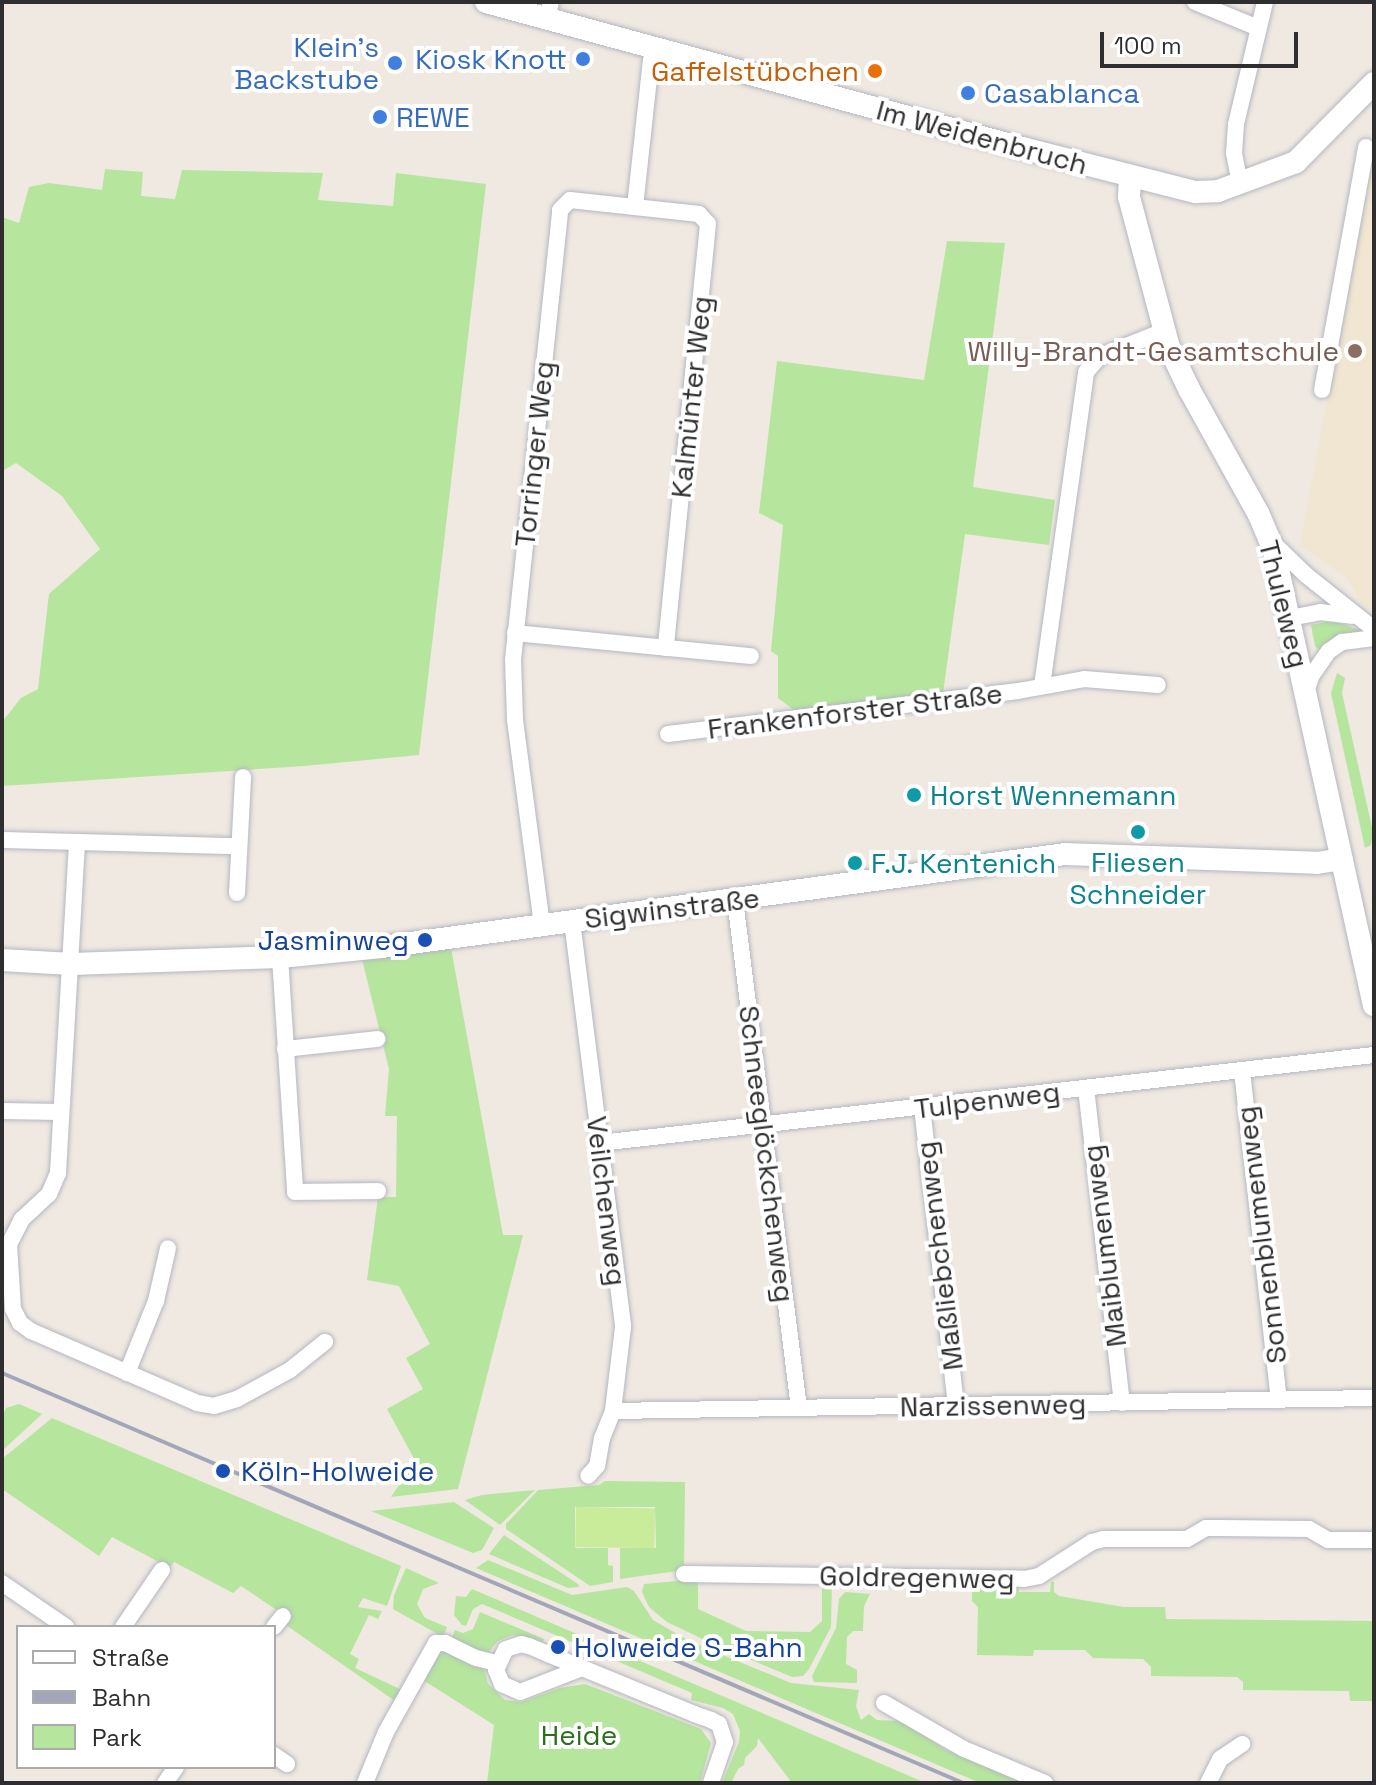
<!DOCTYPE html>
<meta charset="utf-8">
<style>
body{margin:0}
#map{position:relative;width:1376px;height:1785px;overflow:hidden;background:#efe9e1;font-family:"Space Grotesk",sans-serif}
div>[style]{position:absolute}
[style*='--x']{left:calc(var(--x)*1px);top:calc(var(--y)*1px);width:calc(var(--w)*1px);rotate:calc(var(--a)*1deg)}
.education>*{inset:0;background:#f0e6d1}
.green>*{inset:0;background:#b6e59e}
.pitch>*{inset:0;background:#c9ec9a;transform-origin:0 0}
.roads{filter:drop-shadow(0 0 2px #b4b7c1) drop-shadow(0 0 2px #b4b7c1)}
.street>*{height:16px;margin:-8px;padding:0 8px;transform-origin:8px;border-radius:8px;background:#fff}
.secondary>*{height:22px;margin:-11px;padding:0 11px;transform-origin:11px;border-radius:11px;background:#fff}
.rail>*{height:4px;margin:-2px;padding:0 2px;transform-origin:2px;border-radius:2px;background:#a3a6b8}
.dots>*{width:22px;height:22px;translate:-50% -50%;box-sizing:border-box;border:4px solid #fff;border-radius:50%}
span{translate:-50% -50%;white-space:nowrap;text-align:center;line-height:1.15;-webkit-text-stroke:8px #fff;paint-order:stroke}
.shop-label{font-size:28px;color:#366cbe}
.right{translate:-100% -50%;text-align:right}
.left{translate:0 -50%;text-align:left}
.food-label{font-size:28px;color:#c56008}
.street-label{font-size:28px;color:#2e2e2e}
.education-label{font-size:28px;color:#785e54}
.culture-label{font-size:28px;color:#0d838f}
.transit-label{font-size:28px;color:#164399}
.park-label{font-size:28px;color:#2c6e1b}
.frame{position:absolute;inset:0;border:4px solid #2e2e2e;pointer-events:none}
.legend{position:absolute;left:16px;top:1625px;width:260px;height:144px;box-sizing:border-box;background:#fff;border:2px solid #ababab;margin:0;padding:10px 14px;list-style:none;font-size:24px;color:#2e2e2e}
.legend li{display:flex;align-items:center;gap:16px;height:40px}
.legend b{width:40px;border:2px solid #ababab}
.scale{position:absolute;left:1100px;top:32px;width:198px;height:36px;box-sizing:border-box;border:4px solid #2e2e2e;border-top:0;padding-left:10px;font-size:24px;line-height:28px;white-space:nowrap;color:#2e2e2e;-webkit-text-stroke:6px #fff;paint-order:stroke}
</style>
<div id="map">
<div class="education">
<i style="clip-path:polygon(1372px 157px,1374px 157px,1374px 613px,1361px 603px,1347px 578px,1300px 545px)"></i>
</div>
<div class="green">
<i style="clip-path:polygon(105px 169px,143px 172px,141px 196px,175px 199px,182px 170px,323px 173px,318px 200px,393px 206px,396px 173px,486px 184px,419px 755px,304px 766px,2px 786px,2px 722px,21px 698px,38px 689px,49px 594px,100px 549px,62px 496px,16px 463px,2px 471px,2px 217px,19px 223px,29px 187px,49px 183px,102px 190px)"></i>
<i style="clip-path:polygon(947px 241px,1005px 243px,973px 487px,1055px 500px,1049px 545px,965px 534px,943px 693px,794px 710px,778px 698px,778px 656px,771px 651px,783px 525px,759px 513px,777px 361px,924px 380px)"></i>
<i style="clip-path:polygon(1326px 622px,1340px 623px,1365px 632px,1321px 652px,1315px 646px,1311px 625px)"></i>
<i style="clip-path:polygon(1337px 673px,1345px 678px,1342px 693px,1373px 832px,1371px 845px,1365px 848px,1331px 693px)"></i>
<i style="clip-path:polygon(451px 948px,503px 1235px,523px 1235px,458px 1489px,391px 1497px,410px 1468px,417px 1464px,387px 1409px,423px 1389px,406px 1358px,430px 1344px,399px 1286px,367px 1280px,378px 1197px,396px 1197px,397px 1116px,385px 1116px,389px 1069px,362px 959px)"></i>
<i style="clip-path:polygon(19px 1404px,42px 1414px,2px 1451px,2px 1418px,6px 1408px)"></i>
<i style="clip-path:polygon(52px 1418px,401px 1566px,387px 1606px,363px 1598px,358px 1607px,382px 1611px,378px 1619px,369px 1615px,350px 1654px,359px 1659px,355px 1668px,400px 1689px,406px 1681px,395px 1701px,283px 1623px,287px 1617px,241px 1586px,233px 1593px,174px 1562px,170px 1568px,112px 1537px,99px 1556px,2px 1489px,2px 1459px)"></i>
<i style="clip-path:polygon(605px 1481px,685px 1482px,684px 1570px,620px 1579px,620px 1548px,656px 1548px,655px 1507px,575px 1507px,575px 1548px,608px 1548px,608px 1565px,613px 1566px,613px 1582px,590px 1586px,506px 1529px,506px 1524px,538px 1490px,599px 1485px)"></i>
<i style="clip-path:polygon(535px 1490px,500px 1525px,465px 1500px,482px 1495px)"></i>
<i style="clip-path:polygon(454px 1502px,494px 1528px,482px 1550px,473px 1553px,371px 1511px)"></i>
<i style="clip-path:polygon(504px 1535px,578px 1584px,579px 1587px,568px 1588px,489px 1554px)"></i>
<i style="clip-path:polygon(488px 1560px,572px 1595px,627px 1587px,634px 1591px,653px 1620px,691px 1642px,791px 1683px,859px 1690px,856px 1706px,861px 1720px,869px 1714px,877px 1720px,900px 1721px,946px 1750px,1025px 1783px,980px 1783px,476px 1568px)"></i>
<i style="clip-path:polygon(406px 1568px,439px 1583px,423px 1589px,417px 1604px,425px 1618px,447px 1627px,443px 1637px,393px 1609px,394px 1595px)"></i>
<i style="clip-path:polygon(698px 1579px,698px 1609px,746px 1631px,810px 1632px,822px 1621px,822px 1581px,832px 1581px,831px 1627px,809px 1669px,803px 1676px,792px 1677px,715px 1645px,667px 1622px,649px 1607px,642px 1592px,644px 1584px)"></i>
<i style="clip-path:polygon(922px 1582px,933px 1586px,1006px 1587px,1019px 1583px,1019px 1592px,1050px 1592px,1051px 1582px,1054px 1582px,1054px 1592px,1059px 1596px,1124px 1607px,1165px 1607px,1166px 1619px,1374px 1621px,1374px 1701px,1350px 1701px,1349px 1691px,1243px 1690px,1243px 1682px,1237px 1677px,1151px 1676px,1151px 1667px,1143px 1659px,1093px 1658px,1085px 1650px,1034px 1650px,1033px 1656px,977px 1655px,978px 1607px,972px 1601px,972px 1590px,926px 1589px)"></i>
<i style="clip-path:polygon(472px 1589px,591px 1640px,926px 1783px,792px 1783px,758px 1738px,757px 1746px,745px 1758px,744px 1765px,738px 1769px,731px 1783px,722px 1783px,739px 1742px,740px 1731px,733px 1714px,723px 1708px,691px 1700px,692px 1693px,482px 1604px,473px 1609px,466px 1626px,462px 1625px,454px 1615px,456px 1596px,466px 1597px)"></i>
<i style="clip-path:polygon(845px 1592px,870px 1594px,864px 1606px,863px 1631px,853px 1631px,847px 1637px,846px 1664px,857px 1670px,857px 1683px,814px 1682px,812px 1676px,836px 1628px,839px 1599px)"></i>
<i style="clip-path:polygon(480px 1612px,544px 1639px,543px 1642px,513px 1635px,498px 1641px,487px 1654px,451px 1640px,455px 1630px,463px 1633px,473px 1629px)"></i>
<i style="clip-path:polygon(445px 1651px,484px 1668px,488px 1684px,505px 1700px,521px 1702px,560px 1688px,585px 1684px,701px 1729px,711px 1743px,700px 1783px,487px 1783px,494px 1725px,423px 1680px,439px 1653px)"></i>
</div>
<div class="pitch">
<i style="left:576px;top:1507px;width:79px;height:40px;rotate:1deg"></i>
</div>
<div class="roads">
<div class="street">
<i style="--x:1195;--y:2;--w:66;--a:22.3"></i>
<i style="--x:547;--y:18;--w:16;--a:-76"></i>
<i style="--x:1240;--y:184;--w:32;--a:-101"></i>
<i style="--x:1234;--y:153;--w:29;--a:-86"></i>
<i style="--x:1236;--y:124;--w:125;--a:-76.6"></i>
<i style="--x:635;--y:207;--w:148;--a:-83.8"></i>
<i style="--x:1322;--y:390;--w:247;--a:-79.7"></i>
<i style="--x:1272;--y:542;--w:47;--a:44.1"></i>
<i style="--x:1306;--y:575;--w:87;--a:38.5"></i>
<i style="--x:1290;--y:618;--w:31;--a:-11"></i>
<i style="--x:1320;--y:612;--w:32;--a:7"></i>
<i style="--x:515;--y:633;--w:237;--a:5.6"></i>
<i style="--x:1042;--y:686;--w:317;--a:-82"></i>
<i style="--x:1086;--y:372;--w:20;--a:-49"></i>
<i style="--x:1099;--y:357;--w:70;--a:-21.8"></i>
<i style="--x:1306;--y:692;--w:18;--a:-71"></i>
<i style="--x:1312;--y:675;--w:29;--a:-55"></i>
<i style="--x:1329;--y:651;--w:16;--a:-35"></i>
<i style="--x:1342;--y:642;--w:32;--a:-7"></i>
<i style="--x:668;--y:734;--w:353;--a:-7"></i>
<i style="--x:1018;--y:691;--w:67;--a:-10.3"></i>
<i style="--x:1084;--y:679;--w:74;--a:4.6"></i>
<i style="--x:2;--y:840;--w:236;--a:1.5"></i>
<i style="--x:77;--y:843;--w:331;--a:93.3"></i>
<i style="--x:58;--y:1173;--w:23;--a:113"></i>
<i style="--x:49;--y:1194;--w:37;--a:137"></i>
<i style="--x:22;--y:1219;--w:28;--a:117"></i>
<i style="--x:9;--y:1244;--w:65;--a:86.5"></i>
<i style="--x:13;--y:1309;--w:16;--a:63"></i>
<i style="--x:20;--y:1323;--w:14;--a:36"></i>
<i style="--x:31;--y:1331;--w:181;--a:23.4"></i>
<i style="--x:197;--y:1403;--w:17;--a:10"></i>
<i style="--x:214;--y:1406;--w:24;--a:-17"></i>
<i style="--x:237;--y:1399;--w:60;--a:-28.7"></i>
<i style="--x:290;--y:1370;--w:45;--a:-38.7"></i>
<i style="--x:237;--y:893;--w:116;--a:-87"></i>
<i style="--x:735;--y:900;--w:512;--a:82.82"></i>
<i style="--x:572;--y:921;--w:409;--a:82.8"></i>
<i style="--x:623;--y:1327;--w:85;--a:96.8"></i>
<i style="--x:613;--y:1411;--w:29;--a:112"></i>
<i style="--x:602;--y:1438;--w:28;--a:100"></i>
<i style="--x:597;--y:1466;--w:13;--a:132"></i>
<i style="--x:542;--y:925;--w:208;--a:-97.5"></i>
<i style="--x:515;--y:719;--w:59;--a:-91.9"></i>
<i style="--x:513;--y:660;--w:452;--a:-84"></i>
<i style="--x:560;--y:210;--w:14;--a:-45"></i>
<i style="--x:570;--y:200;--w:130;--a:6.2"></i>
<i style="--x:699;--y:214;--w:13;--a:48"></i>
<i style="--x:708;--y:224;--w:426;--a:95.7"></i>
<i style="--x:280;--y:957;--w:235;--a:86.3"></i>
<i style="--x:295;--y:1192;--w:83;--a:-0.7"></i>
<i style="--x:285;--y:1049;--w:93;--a:-6.2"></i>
<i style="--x:1242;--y:1071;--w:331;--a:83.6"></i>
<i style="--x:1086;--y:1088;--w:317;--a:83.5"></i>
<i style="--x:922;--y:1107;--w:300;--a:83.5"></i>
<i style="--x:2;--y:1111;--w:58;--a:1"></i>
<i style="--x:600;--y:1143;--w:779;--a:-6.49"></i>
<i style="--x:127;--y:1373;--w:78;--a:-68.1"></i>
<i style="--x:156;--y:1301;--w:54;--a:-77.2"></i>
<i style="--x:613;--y:1411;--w:761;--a:-0.98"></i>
<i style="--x:684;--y:1574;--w:340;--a:0.8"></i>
<i style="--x:1024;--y:1579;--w:15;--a:-11"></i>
<i style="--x:1039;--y:1576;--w:63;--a:-32.7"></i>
<i style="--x:1092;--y:1542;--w:11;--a:-15"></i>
<i style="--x:1103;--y:1539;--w:84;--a:0"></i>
<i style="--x:1187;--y:1539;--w:22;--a:-30"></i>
<i style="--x:1206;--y:1528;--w:14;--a:0"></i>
<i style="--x:1220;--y:1528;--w:89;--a:0.6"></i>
<i style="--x:1309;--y:1529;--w:22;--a:30"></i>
<i style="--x:1328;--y:1540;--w:46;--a:0"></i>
<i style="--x:2;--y:1583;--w:78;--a:34.5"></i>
<i style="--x:123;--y:1627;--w:69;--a:-55.6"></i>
<i style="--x:274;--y:1627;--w:14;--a:-51"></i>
<i style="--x:582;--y:1668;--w:66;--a:158.8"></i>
<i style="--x:520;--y:1692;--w:20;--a:-156"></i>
<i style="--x:502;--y:1684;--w:15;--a:-113"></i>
<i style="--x:496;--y:1670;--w:23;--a:-65"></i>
<i style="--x:506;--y:1649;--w:16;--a:-18"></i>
<i style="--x:521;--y:1644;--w:8;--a:14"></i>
<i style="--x:529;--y:1646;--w:21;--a:23"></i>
<i style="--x:548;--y:1654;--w:158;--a:22.3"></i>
<i style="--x:694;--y:1714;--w:18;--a:19"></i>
<i style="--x:711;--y:1720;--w:9;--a:27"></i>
<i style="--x:719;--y:1724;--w:19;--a:72"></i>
<i style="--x:725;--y:1742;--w:43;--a:108.9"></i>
<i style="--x:884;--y:1703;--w:92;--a:29.9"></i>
<i style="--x:964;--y:1749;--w:88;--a:22.8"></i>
<i style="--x:274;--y:1755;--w:16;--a:35"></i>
<i style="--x:165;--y:1783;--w:19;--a:-55"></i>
<i style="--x:365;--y:1783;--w:55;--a:-67.6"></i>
<i style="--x:386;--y:1732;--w:102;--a:-60.7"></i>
<i style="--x:436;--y:1643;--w:9;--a:0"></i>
<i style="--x:445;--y:1643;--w:34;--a:26"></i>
<i style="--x:476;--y:1658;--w:21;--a:14"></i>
<i style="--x:1208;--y:1783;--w:27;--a:-63"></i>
<i style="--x:1220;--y:1759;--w:27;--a:-34"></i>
</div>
<div class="secondary">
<i style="--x:486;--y:2;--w:556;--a:15.24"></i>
<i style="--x:1022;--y:148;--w:179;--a:14.3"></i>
<i style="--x:1195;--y:192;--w:23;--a:-2"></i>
<i style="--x:1218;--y:191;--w:83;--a:-20.4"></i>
<i style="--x:1296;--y:162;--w:111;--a:-45.4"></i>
<i style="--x:1130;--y:177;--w:20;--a:93"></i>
<i style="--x:1129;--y:197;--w:155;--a:75.1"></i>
<i style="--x:1169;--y:347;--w:47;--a:64.5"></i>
<i style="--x:1189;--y:389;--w:144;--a:60.9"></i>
<i style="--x:1259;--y:515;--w:39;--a:67"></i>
<i style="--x:1274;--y:551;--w:465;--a:77.6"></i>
<i style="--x:2;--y:960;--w:69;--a:3.3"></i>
<i style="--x:71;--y:964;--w:209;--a:-1.9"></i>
<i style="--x:280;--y:957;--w:102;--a:-5.6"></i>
<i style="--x:382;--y:947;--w:689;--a:-7.75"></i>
<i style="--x:1065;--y:854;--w:252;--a:2"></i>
<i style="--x:1317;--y:863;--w:25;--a:-9"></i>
</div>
</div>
<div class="rail">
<i style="--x:2;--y:1373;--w:1045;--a:23.1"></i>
</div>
<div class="dots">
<i style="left:583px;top:59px;background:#3f7fe0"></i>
<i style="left:395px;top:63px;background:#3f7fe0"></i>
<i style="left:875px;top:71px;background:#e8710a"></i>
<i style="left:968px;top:93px;background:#3f7fe0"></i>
<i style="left:380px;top:117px;background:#3f7fe0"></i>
<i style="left:1355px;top:351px;background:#8d6e63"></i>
<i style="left:914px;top:795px;background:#0f9aa8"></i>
<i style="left:1138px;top:832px;background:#0f9aa8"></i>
<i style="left:855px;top:863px;background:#0f9aa8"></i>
<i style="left:425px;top:940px;background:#1a4fb4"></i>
<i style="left:223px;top:1471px;background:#1a4fb4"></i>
<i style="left:558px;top:1647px;background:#1a4fb4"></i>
</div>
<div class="shop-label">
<span class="right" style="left:379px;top:63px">Klein's<br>Backstube</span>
<span class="right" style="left:567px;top:59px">Kiosk Knott</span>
<span class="left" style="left:984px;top:93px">Casablanca</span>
<span class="left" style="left:396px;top:117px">REWE</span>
</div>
<div class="food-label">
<span class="right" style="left:859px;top:71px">Gaffelstübchen</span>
</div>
<div class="street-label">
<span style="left:982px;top:137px;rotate:15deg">Im Weidenbruch</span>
<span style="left:691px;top:397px;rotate:-84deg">Kalmünter Weg</span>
<span style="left:534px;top:454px;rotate:-84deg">Torringer Weg</span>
<span style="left:1284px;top:604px;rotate:76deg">Thuleweg</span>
<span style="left:855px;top:711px;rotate:-7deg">Frankenforster Straße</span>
<span style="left:672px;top:908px;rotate:-7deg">Sigwinstraße</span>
<span style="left:987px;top:1100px;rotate:-7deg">Tulpenweg</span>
<span style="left:767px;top:1154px;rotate:83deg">Schneeglöckchenweg</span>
<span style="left:607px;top:1201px;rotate:83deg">Veilchenweg</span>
<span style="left:1261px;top:1235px;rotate:-97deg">Sonnenblumenweg</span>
<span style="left:1104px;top:1246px;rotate:-97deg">Maiblumenweg</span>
<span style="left:939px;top:1256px;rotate:-97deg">Maßliebchenweg</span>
<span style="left:993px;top:1405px;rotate:-1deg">Narzissenweg</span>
<span style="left:917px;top:1577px;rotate:1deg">Goldregenweg</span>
</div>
<div class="education-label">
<span class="right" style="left:1339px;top:351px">Willy-Brandt-Gesamtschule</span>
</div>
<div class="culture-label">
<span class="left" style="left:930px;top:795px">Horst Wennemann</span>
<span style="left:1138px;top:878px">Fliesen<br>Schneider</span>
<span class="left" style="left:871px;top:863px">F.J. Kentenich</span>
</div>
<div class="transit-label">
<span class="right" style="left:409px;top:940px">Jasminweg</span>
<span class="left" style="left:241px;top:1471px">Köln-Holweide</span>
<span class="left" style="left:574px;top:1647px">Holweide S-Bahn</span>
</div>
<div class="park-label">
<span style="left:579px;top:1735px">Heide</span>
</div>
<div class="frame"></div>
<ul class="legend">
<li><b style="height:10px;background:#fff"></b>Straße</li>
<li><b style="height:10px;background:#a3a6b8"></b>Bahn</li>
<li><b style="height:22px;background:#b6e59e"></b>Park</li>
</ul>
<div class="scale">100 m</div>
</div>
